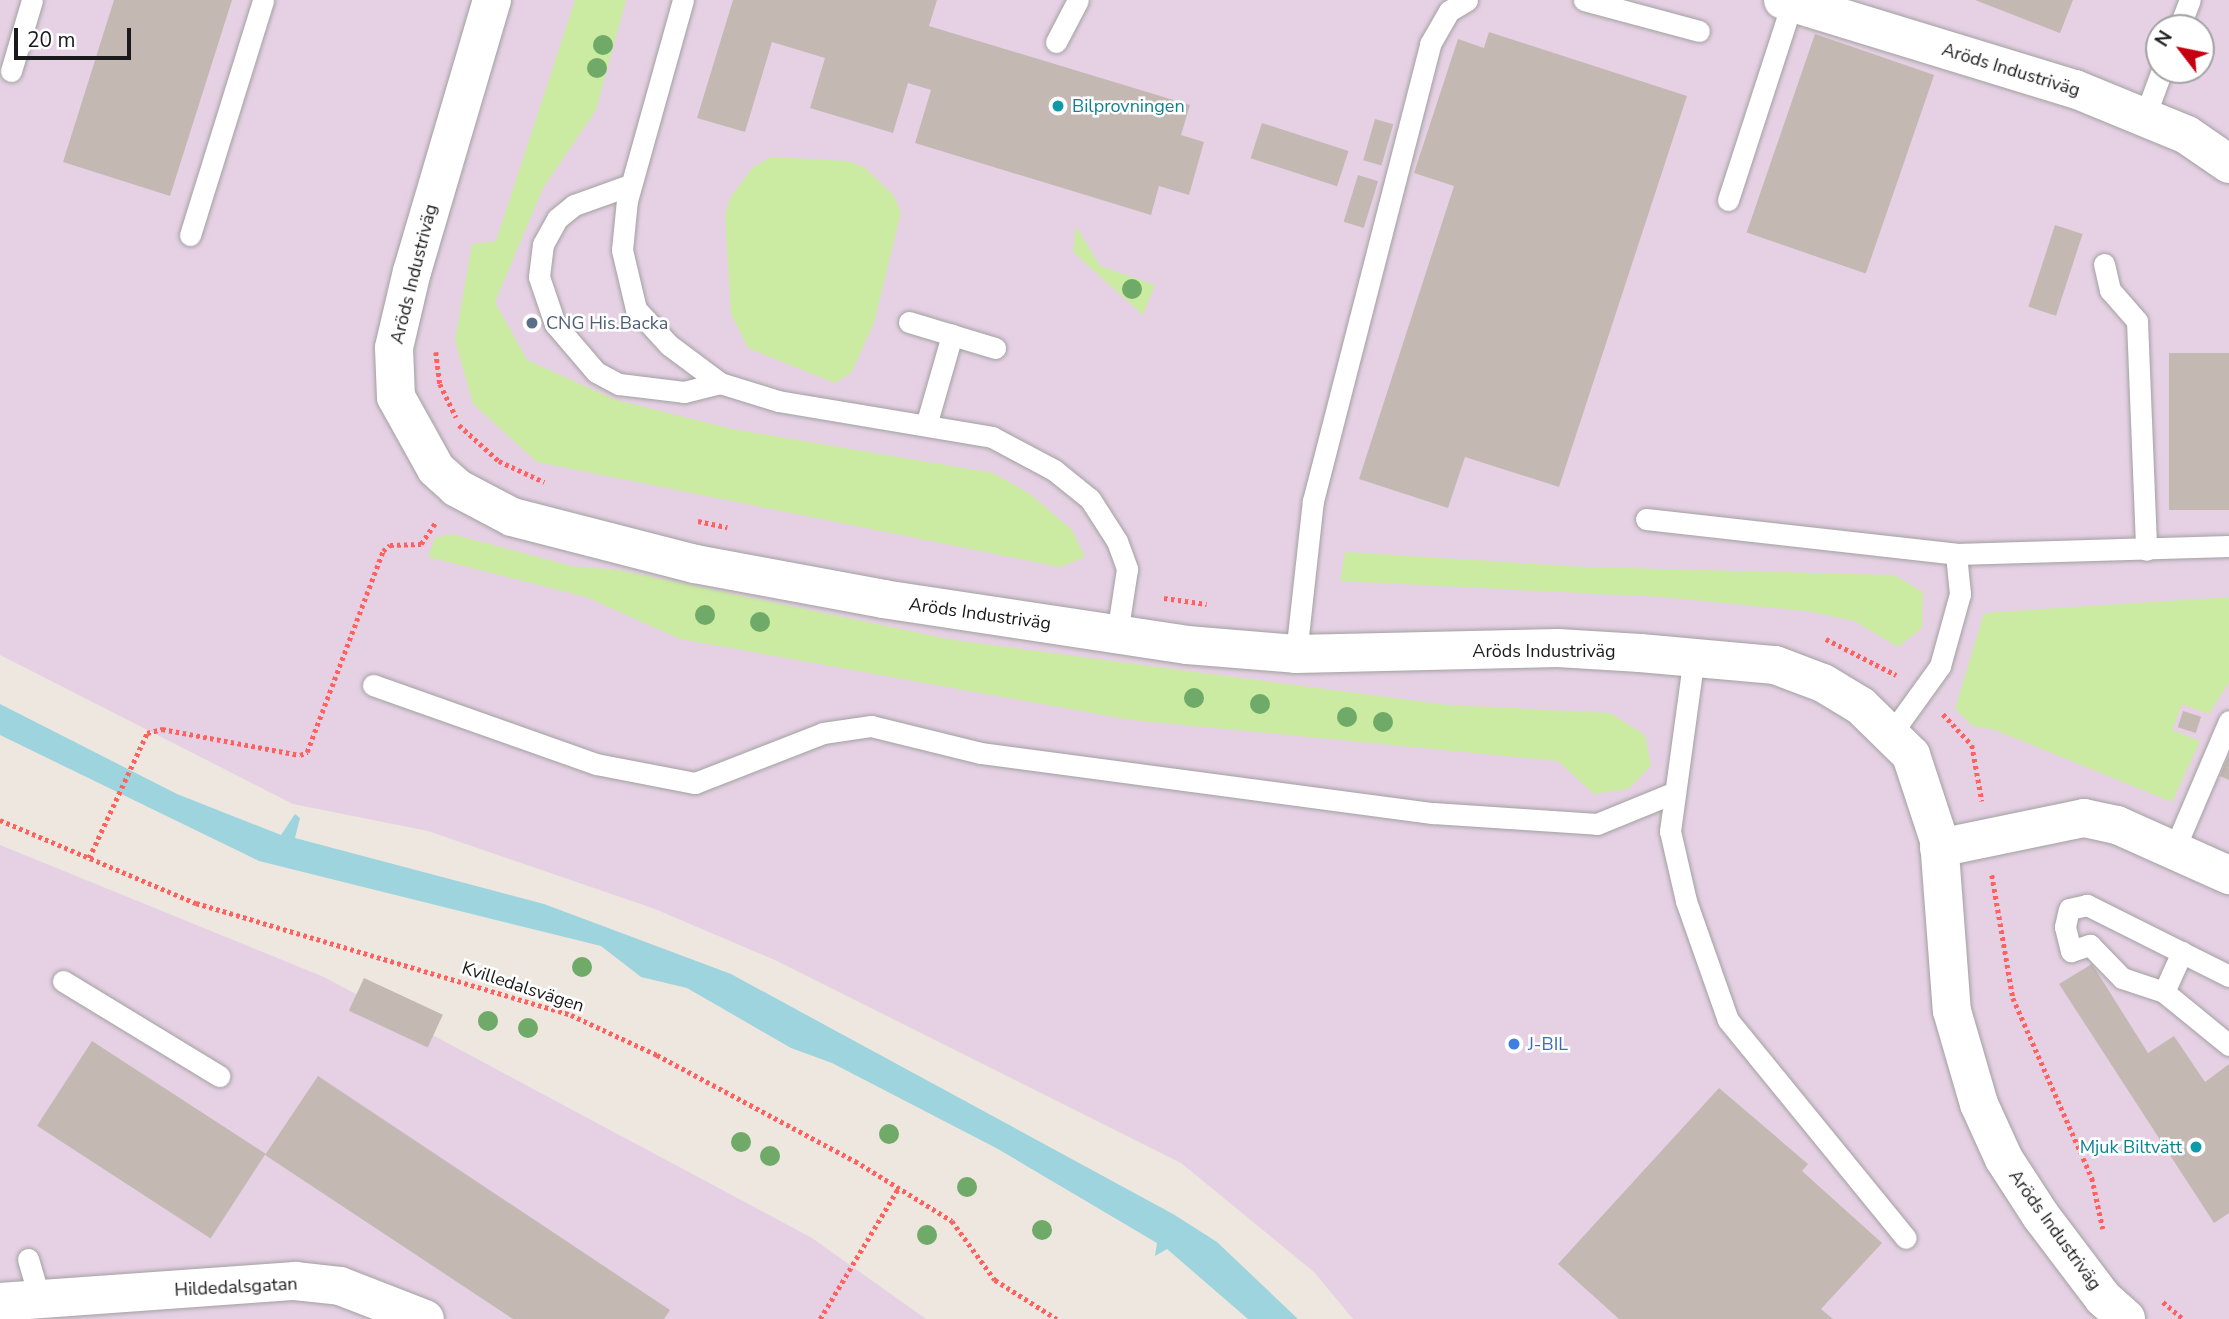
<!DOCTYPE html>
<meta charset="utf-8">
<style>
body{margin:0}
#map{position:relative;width:2229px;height:1319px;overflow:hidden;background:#ede7df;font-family:"Nunito Sans",sans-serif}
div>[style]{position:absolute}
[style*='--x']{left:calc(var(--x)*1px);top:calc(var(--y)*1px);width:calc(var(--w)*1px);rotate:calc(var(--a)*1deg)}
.industrial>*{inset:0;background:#e6d1e4}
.grass>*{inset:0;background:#cbeaa2}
.water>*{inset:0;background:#9dd4dd}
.building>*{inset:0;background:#c4b8b2;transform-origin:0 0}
.path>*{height:4.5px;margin-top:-2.25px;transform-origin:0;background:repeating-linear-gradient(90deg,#fe615e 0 3.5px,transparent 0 7px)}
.roads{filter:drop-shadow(0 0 2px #a1a1a1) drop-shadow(0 0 2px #a1a1a1)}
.service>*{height:21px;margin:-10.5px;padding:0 10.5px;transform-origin:10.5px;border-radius:10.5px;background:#fff}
.minor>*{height:38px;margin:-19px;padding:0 19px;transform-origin:19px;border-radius:19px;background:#fff}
.trees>*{width:20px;height:20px;margin:-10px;border-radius:50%;background:#6faa68}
.dots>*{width:19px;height:19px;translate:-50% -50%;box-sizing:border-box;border:4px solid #fff;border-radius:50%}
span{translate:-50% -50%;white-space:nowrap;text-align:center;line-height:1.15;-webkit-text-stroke:5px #fff;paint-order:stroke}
.street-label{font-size:18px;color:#1a1a1a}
.culture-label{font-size:18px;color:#0d838f}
.left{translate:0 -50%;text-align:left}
.right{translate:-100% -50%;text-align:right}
.service-label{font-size:18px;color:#4e5e75}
.shop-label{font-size:18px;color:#366cbe}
.north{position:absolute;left:2145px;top:14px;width:70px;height:70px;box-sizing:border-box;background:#fff;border:2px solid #a3a3a3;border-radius:50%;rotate:302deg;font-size:19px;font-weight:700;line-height:28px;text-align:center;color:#1a1a1a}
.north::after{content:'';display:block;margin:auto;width:24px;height:32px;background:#c50011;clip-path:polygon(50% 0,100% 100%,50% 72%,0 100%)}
.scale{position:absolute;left:14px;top:28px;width:117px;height:32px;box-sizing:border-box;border:4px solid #1a1a1a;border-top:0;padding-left:9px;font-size:21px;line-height:24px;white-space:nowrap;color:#1a1a1a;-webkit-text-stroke:5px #fff;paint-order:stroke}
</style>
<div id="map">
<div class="industrial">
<i style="clip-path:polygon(evenodd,0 0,2229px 0,2229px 1319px,1353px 1319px,1314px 1272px,1181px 1163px,777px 961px,655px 909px,428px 831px,293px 804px,0 655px,0 0,2159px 28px,2201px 28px,2201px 70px,2159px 70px,2159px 28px)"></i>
<i style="clip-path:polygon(0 845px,324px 977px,812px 1238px,926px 1319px,0 1319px)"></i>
</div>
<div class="grass">
<i style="clip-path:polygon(575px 0,626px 0,596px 110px,543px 188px,495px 302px,527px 360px,616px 400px,732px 429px,993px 473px,1030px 494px,1072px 530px,1085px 557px,1060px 567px,537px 462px,473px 404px,455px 340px,472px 244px,496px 241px)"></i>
<i style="clip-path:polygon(771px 157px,848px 161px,865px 168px,893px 195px,901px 212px,874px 323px,851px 373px,835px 383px,748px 348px,731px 314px,725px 216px,730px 198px,753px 167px)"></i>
<i style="clip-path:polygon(1076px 226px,1100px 266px,1155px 285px,1143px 315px,1073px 252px)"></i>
<i style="clip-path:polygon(452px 534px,571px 566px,619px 570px,953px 640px,1448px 705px,1610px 713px,1645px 735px,1651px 766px,1628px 789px,1594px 794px,1558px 761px,1131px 720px,680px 639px,586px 597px,428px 557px,435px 538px)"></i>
<i style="clip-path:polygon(1345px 552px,1586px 567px,1894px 575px,1923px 592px,1922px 628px,1898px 647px,1854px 621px,1807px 611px,1662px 597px,1340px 581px)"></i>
<i style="clip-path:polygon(2229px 597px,2229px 682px,2209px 714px,2182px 704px,2172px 730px,2200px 741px,2172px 802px,1995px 730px,1973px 726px,1955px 709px,1984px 613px)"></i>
</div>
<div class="water">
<i style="clip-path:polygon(0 704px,177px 794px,281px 835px,295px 814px,300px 818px,295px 838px,544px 904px,731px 974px,1173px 1214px,1217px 1242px,1298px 1319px,1248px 1319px,1167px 1249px,1155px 1256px,1157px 1243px,998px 1149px,832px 1063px,791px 1048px,687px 988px,641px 977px,601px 946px,259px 861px,0 735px)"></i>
</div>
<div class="building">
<i style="clip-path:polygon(114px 0,232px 0,170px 196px,63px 162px)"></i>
<i style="clip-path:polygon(733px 0,937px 0,929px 26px,1190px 105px,1181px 135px,1204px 142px,1189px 195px,1159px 186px,1151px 215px,915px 143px,931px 90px,908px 83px,893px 133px,810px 108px,825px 58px,772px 42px,745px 132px,697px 118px)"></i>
<i style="clip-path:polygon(1975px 0,2073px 0,2060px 33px)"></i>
<i style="clip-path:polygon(1489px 32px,1687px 96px,1559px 487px,1465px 457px,1448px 508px,1359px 479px,1454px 186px,1414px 173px,1458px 39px,1484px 48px)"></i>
<i style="left:1815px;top:34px;width:126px;height:210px;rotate:19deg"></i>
<i style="left:1375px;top:119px;width:19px;height:43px;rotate:16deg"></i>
<i style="left:1262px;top:123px;width:91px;height:37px;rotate:18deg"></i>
<i style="left:1358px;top:175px;width:21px;height:49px;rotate:17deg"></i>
<i style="left:2055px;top:225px;width:29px;height:86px;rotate:18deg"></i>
<i style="left:2229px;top:353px;width:157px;height:60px;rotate:90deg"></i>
<i style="left:2183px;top:711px;width:19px;height:17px;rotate:18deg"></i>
<i style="clip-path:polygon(2229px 755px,2229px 780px,2220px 776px)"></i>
<i style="clip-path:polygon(2092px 964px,2148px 1053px,2174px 1036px,2205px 1082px,2229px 1064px,2229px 1213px,2214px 1223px,2059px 984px)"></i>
<i style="left:364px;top:978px;width:87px;height:36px;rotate:25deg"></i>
<i style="left:92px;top:1041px;width:207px;height:101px;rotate:33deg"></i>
<i style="clip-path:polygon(318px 1076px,670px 1310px,664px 1319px,513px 1319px,265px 1155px)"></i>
<i style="clip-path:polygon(1719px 1088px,1808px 1164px,1802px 1171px,1882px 1243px,1821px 1309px,1833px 1319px,1619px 1319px,1558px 1264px)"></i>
</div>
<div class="path">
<i style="--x:436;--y:352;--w:32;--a:83"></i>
<i style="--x:440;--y:384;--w:37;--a:64"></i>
<i style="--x:459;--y:425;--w:54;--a:42"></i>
<i style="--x:499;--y:461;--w:50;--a:25"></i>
<i style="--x:698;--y:521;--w:30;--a:12"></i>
<i style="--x:1164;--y:598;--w:43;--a:7.9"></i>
<i style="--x:1826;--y:639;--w:79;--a:27.2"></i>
<i style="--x:1943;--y:714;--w:42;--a:46.9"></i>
<i style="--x:1972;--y:745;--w:57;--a:79.9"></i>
<i style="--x:0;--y:820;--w:213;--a:23"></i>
<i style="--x:196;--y:903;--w:391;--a:16.6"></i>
<i style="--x:571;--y:1015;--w:95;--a:24.9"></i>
<i style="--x:657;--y:1055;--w:225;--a:28.2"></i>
<i style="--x:855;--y:1161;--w:114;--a:31.7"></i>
<i style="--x:952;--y:1221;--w:73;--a:53.9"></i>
<i style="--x:995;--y:1280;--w:73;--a:32.2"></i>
<i style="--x:89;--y:858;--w:138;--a:-65.1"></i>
<i style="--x:147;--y:733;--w:16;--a:-15"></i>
<i style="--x:162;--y:729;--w:140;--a:10.7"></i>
<i style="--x:300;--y:755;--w:8;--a:-23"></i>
<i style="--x:307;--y:752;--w:215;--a:-69.3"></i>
<i style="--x:383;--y:551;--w:9;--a:-41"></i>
<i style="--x:390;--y:545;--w:31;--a:-2"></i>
<i style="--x:421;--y:544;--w:27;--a:-56"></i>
<i style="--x:1992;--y:875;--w:125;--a:80.3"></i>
<i style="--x:2013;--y:998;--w:197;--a:66.3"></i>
<i style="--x:2092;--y:1178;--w:52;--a:77.8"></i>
<i style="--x:2163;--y:1302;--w:26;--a:40"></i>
<i style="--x:820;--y:1319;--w:154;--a:-59.1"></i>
</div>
<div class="roads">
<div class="service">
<i style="--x:683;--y:0;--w:208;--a:105.6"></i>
<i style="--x:627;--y:200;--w:50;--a:95.7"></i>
<i style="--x:622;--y:250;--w:61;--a:76.7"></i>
<i style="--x:636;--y:309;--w:49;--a:47.5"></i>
<i style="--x:669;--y:345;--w:64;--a:36.7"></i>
<i style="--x:720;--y:383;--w:61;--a:17.2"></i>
<i style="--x:778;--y:401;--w:217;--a:9.5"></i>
<i style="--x:992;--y:437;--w:70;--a:28"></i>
<i style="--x:1054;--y:470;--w:46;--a:38.9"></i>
<i style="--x:1090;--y:499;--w:50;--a:57.3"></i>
<i style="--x:1117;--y:541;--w:30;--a:70"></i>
<i style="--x:1127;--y:569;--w:66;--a:98.7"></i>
<i style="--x:1584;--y:0;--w:119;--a:15.1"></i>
<i style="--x:2179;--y:28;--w:30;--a:-69"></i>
<i style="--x:1056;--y:42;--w:47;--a:-62.4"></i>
<i style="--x:11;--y:71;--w:74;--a:-73.5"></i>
<i style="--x:2145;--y:116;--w:49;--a:-69.7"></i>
<i style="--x:630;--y:185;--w:59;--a:160.3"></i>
<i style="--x:574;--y:205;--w:22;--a:141"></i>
<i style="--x:557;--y:219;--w:29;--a:119"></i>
<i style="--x:543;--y:244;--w:33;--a:97"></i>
<i style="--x:539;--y:277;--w:50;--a:71.2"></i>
<i style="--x:555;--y:324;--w:63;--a:49.5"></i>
<i style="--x:596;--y:372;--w:26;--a:28"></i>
<i style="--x:619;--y:384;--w:65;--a:7"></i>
<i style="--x:684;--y:392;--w:37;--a:-14"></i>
<i style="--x:1728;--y:200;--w:207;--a:-72"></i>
<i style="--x:190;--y:235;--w:246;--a:-72.7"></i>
<i style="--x:2104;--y:264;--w:27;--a:77"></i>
<i style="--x:2110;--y:290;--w:41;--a:48.9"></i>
<i style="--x:2137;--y:321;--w:229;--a:87.7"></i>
<i style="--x:909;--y:322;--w:90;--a:16.8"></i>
<i style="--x:927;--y:422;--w:91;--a:-74"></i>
<i style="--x:1646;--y:519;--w:312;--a:6.4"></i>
<i style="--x:1956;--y:554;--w:273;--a:-1.7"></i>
<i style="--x:1296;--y:654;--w:154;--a:-83.7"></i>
<i style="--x:1313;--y:501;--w:472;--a:-75.6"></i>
<i style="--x:1430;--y:44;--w:38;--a:-60"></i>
<i style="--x:1449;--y:11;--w:21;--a:-31"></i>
<i style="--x:1694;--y:656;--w:177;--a:97.8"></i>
<i style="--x:1670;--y:831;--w:72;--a:77.1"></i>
<i style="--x:1686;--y:901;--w:126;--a:70.6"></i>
<i style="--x:1728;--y:1020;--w:281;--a:50.8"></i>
<i style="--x:373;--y:685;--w:237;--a:19.5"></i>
<i style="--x:596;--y:764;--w:101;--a:10.9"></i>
<i style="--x:695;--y:783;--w:137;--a:-21.3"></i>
<i style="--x:823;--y:733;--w:49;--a:-8.3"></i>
<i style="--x:871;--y:726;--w:113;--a:13.8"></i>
<i style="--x:981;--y:753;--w:456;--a:7.6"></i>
<i style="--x:1433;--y:813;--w:164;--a:3.8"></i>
<i style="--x:1597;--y:824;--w:82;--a:-22.2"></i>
<i style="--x:1891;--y:734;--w:84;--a:-54.2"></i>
<i style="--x:1940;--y:666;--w:75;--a:-74.5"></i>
<i style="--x:1960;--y:594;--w:40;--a:-95.7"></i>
<i style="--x:2174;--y:850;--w:140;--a:-66.9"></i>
<i style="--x:2229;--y:976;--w:159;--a:-153.4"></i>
<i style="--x:2087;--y:905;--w:18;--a:167"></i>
<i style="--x:2069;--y:909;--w:18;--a:103"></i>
<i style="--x:2065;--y:927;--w:25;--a:76"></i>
<i style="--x:2071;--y:951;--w:20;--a:-18"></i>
<i style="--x:2090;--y:945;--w:46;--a:45.9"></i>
<i style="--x:2122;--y:978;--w:44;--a:18.4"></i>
<i style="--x:2164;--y:992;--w:84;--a:39.2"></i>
<i style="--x:63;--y:981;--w:183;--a:31.3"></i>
<i style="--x:2164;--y:992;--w:44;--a:-65.8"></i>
<i style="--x:28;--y:1259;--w:43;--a:73.7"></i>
</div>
<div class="minor">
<i style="--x:492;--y:0;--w:283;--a:106.4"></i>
<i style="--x:412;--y:271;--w:79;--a:103.2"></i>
<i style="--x:394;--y:348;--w:49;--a:87.7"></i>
<i style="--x:396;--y:397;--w:82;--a:60.9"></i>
<i style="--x:436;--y:469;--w:28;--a:42"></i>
<i style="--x:457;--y:488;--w:62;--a:27.8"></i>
<i style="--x:512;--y:517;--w:189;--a:14.4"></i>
<i style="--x:695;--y:564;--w:191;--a:10.5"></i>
<i style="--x:883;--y:599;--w:307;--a:8.6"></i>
<i style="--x:1187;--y:645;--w:109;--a:4.7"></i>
<i style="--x:1296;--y:654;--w:262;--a:-1.3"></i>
<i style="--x:1558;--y:648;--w:82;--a:3.5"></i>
<i style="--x:1640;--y:653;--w:136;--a:5.1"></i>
<i style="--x:1775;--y:665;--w:51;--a:20.6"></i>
<i style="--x:1823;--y:683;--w:44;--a:31.2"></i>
<i style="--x:1861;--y:706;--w:70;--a:44.4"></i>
<i style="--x:1911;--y:755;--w:89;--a:71.8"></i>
<i style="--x:1939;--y:840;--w:171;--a:85.7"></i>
<i style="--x:1952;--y:1011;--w:97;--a:73.8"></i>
<i style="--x:1979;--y:1104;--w:60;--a:65.6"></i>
<i style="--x:2004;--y:1159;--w:68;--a:57"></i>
<i style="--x:2041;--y:1216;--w:103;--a:52.9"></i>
<i style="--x:2103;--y:1298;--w:31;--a:42"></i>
<i style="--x:1783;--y:0;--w:305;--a:17"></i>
<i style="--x:2075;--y:89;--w:121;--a:22.3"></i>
<i style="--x:2187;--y:135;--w:51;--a:34.6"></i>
<i style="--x:1939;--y:848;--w:148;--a:-11.7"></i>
<i style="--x:2084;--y:818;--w:34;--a:12"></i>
<i style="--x:2117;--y:825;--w:123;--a:24.1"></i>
<i style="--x:0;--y:1302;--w:296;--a:-4.1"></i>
<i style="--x:295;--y:1281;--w:45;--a:6.3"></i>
<i style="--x:340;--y:1286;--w:91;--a:21.2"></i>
</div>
</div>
<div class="trees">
<i style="left:603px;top:45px"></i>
<i style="left:597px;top:68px"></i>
<i style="left:1132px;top:289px"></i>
<i style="left:705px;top:615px"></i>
<i style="left:760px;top:622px"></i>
<i style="left:1194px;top:698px"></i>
<i style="left:1260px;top:704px"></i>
<i style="left:1347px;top:717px"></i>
<i style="left:1383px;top:722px"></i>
<i style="left:582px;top:967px"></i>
<i style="left:488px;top:1021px"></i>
<i style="left:528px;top:1028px"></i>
<i style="left:889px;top:1134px"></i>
<i style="left:741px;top:1142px"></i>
<i style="left:770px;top:1156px"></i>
<i style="left:967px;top:1187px"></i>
<i style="left:1042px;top:1230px"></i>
<i style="left:927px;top:1235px"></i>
</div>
<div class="dots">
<i style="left:1058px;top:106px;background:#0f9aa8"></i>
<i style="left:532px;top:323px;background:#5c6f8a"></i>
<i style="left:1514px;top:1044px;background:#3f7fe0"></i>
<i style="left:2196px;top:1147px;background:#0f9aa8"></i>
</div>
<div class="street-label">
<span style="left:2011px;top:70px;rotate:17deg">Aröds Industriväg</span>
<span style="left:414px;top:274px;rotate:-76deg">Aröds Industriväg</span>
<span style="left:980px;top:614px;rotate:8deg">Aröds Industriväg</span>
<span style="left:1544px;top:651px">Aröds Industriväg</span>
<span style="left:523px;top:987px;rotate:18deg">Kvilledalsvägen</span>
<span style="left:2055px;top:1230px;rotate:54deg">Aröds Industriväg</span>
<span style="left:236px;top:1287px;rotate:-3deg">Hildedalsgatan</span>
</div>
<div class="culture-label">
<span class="left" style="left:1072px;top:106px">Bilprovningen</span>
<span class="right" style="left:2182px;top:1147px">Mjuk Biltvätt</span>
</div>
<div class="service-label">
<span class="left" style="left:546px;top:323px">CNG His.Backa</span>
</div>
<div class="shop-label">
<span class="left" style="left:1528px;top:1044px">J-BIL</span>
</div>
<div class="north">N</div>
<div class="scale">20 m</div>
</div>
